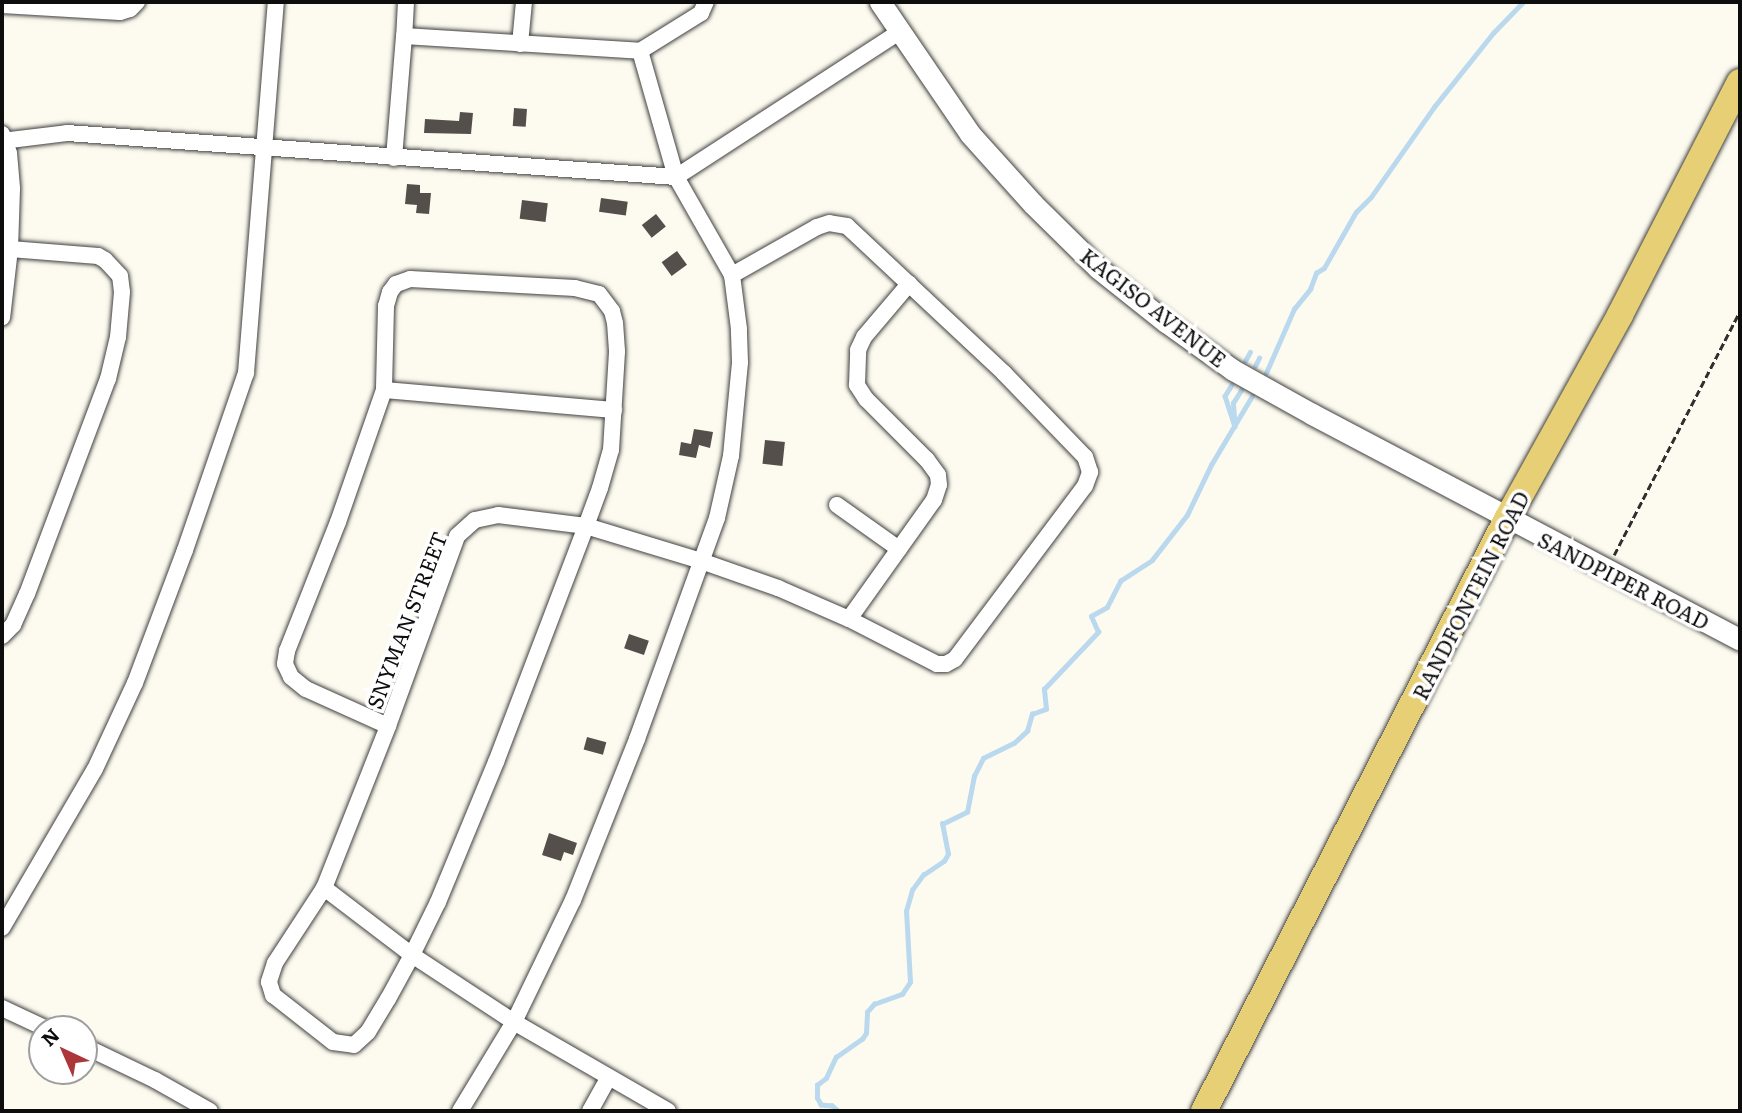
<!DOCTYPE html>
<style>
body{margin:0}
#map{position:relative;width:1742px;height:1113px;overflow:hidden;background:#fdfbef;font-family:Literata,serif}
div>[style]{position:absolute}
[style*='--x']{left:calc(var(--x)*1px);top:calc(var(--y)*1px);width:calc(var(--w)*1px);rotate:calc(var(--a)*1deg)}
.stream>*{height:4.5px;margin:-2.25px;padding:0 2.25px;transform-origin:2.25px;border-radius:2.25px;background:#bad9ee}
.building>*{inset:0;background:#544f4b;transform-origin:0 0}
.path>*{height:2.5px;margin-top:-1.25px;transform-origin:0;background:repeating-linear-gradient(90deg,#2f2f2f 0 7px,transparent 0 10.5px)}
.roads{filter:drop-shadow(0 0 2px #404040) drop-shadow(0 0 2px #404040)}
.minor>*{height:16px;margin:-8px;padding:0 8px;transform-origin:8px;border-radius:8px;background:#fff}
.tertiary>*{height:21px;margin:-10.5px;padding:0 10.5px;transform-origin:10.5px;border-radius:10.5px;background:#fff}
.primary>*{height:26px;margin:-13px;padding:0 13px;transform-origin:13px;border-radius:13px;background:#e7cf75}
span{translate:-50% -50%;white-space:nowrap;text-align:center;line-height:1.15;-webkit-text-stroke:7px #fff;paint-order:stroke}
.street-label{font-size:21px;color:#0d0d0d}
.frame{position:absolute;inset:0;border:4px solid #0d0d0d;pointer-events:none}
.north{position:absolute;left:28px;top:1015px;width:70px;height:70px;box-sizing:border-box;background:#fff;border:2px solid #9e9e9e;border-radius:50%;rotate:316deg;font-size:19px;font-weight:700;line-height:28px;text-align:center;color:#0d0d0d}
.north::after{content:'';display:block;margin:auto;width:24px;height:32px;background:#ac3639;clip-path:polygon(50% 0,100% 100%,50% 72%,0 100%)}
</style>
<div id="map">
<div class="stream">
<i style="--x:1245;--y:361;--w:10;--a:-61"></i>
<i style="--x:1255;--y:366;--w:9;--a:-63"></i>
<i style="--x:1266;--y:373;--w:70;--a:-66.4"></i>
<i style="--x:1294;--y:309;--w:26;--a:-51"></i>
<i style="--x:1310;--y:289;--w:17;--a:-69"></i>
<i style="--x:1316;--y:273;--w:9;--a:-32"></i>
<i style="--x:1324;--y:268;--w:64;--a:-60.3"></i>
<i style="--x:1356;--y:212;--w:21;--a:-45"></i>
<i style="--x:1371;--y:197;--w:110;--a:-55"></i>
<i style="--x:1434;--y:107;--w:95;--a:-51.4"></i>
<i style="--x:1493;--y:33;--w:43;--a:-45.9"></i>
<i style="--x:1232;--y:385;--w:13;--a:122"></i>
<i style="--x:1225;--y:396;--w:32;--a:72"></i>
<i style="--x:1234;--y:418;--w:15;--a:-94"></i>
<i style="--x:1233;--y:403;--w:15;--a:-58"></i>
<i style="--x:838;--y:1111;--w:8;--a:-140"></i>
<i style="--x:832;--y:1106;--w:11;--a:-175"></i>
<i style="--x:821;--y:1105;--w:8;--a:-120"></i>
<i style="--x:817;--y:1098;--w:13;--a:-90"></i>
<i style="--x:817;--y:1085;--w:11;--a:-38"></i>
<i style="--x:826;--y:1078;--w:23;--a:-65"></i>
<i style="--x:836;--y:1057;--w:32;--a:-35"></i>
<i style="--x:862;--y:1039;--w:7;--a:-56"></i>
<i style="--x:866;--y:1033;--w:21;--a:-87"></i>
<i style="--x:867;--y:1012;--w:11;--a:-49"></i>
<i style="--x:874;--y:1004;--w:30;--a:-20"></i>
<i style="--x:902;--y:994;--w:14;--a:-56"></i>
<i style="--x:910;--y:982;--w:71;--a:-93.2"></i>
<i style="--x:906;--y:911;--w:22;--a:-74"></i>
<i style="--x:912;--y:890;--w:19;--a:-54"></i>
<i style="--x:923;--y:875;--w:25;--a:-34"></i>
<i style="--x:944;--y:861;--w:8;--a:-60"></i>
<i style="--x:948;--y:854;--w:31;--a:-101"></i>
<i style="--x:942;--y:824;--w:28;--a:-26"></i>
<i style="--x:967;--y:812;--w:37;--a:-79"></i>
<i style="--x:974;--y:776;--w:20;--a:-63"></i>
<i style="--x:983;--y:758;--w:34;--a:-26"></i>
<i style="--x:1014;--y:743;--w:18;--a:-43"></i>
<i style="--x:1027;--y:731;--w:18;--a:-74"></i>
<i style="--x:1032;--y:714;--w:15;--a:-20"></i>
<i style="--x:1046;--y:709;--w:20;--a:-96"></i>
<i style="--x:1044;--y:689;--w:79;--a:-46.5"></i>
<i style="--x:1098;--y:632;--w:17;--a:-114"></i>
<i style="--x:1091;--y:616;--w:18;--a:-29"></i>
<i style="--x:1107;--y:607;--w:29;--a:-63"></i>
<i style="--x:1120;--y:581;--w:38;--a:-33"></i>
<i style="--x:1152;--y:560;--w:57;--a:-52.1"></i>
<i style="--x:1187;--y:515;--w:55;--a:-64.4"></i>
<i style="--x:1211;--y:465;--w:80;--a:-59.3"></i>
</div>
<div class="building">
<i style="left:514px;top:108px;width:13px;height:18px;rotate:4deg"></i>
<i style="clip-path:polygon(460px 112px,473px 113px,471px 134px,424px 133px,425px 119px,459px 121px)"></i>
<i style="clip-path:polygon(407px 184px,420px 185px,420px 193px,431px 193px,429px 214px,416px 213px,417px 205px,405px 204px)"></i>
<i style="left:601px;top:198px;width:27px;height:14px;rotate:8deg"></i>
<i style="left:522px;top:200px;width:26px;height:19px;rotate:7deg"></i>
<i style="left:656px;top:214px;width:16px;height:18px;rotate:52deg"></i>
<i style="left:677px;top:251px;width:17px;height:19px;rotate:54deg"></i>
<i style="clip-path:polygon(694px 429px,713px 432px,710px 448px,699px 445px,696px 458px,679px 455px,681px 442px,691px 444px)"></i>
<i style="left:765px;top:440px;width:20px;height:24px;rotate:6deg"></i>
<i style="left:629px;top:634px;width:21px;height:15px;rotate:19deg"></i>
<i style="left:587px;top:737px;width:20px;height:13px;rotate:15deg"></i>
<i style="clip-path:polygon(549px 833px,577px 843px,573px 855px,564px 852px,561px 861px,542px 855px)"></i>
</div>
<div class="path">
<i style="--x:1614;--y:555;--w:275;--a:-62.7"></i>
</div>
<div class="roads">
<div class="minor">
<i style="--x:406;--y:2;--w:34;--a:93"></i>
<i style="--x:404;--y:36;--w:236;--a:3.6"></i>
<i style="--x:640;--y:51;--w:72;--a:-31.9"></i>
<i style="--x:701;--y:13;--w:12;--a:-66"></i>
<i style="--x:2;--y:5;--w:118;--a:3.4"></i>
<i style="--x:120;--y:12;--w:10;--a:-17"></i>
<i style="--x:130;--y:9;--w:10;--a:-45"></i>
<i style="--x:520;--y:44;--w:42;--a:-84.6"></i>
<i style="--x:2;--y:134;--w:20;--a:70"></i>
<i style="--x:9;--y:153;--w:36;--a:85"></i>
<i style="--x:12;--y:189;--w:60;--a:91.9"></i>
<i style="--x:10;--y:249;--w:69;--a:96.6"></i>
<i style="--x:2;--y:141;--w:65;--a:-7"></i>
<i style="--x:67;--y:133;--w:611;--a:4.13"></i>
<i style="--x:676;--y:177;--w:266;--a:-33"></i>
<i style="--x:394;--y:158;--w:122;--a:-85.3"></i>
<i style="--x:384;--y:390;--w:231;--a:5"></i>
<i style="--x:837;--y:505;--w:76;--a:35.4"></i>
<i style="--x:849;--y:619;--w:146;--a:-54.5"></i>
<i style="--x:934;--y:500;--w:16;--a:-72"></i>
<i style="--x:939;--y:485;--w:10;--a:-96"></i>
<i style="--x:938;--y:475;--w:19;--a:-126"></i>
<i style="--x:927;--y:460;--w:86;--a:-135"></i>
<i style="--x:866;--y:399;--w:17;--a:-123"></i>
<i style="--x:857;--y:385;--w:35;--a:-88"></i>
<i style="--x:858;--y:350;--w:14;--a:-65"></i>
<i style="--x:864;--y:337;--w:70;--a:-49.7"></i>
<i style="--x:2;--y:636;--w:16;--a:-45"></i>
<i style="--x:13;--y:625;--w:34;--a:-66"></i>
<i style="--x:27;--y:594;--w:230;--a:-69.4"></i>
<i style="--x:108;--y:379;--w:43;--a:-76.6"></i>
<i style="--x:118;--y:337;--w:45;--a:-84.9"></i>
<i style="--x:122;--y:292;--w:16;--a:-97"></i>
<i style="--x:120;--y:276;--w:22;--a:-133"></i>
<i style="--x:105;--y:260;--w:8;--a:-150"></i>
<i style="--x:98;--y:256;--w:88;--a:-175.5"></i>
<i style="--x:324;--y:888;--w:174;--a:-68.4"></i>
<i style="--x:2;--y:928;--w:184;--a:-59.7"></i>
<i style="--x:95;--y:769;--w:95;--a:-65.1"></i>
<i style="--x:135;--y:683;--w:142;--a:-69.4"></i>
<i style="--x:185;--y:550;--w:187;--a:-71"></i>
<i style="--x:246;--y:373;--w:372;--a:-85.4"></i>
<i style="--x:2;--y:1008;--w:50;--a:25"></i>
<i style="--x:84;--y:1046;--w:79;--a:25.6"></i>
<i style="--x:155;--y:1080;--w:63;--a:29.4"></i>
<i style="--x:460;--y:1111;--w:104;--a:-58.8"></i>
<i style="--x:514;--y:1022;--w:136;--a:-64.2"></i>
<i style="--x:573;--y:900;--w:173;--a:-68.3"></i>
<i style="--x:637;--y:739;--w:235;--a:-70.1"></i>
<i style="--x:717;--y:518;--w:64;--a:-77.3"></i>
<i style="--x:731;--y:456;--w:94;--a:-84.5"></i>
<i style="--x:740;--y:362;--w:33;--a:-92"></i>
<i style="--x:739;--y:329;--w:54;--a:-97.4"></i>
<i style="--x:732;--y:275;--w:113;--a:-119.7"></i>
<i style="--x:676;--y:177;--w:131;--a:-105.9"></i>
<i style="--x:590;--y:1111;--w:38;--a:-61"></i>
<i style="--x:668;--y:1111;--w:178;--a:-150"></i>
<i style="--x:514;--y:1022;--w:122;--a:-146.7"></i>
<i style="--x:412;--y:955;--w:111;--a:-142.7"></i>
<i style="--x:324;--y:888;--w:90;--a:123.2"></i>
<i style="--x:275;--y:963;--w:20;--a:108"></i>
<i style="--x:269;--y:982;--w:14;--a:73"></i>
<i style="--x:273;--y:995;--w:76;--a:38.1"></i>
<i style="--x:333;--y:1042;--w:21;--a:8"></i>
<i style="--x:354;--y:1045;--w:19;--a:-43"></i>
<i style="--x:368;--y:1032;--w:39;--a:-59"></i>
<i style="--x:388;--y:999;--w:50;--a:-61.4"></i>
<i style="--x:412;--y:955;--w:59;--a:-63.9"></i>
<i style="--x:438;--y:902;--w:152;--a:-67.5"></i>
<i style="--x:496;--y:762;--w:253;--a:-69.1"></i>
<i style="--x:586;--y:526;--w:40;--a:-69.8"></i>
<i style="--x:600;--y:488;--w:40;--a:-74"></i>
<i style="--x:611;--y:450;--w:99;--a:-86.5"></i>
<i style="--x:617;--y:351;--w:28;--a:-94"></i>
<i style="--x:615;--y:323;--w:12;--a:-104"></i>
<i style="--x:612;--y:311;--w:21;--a:-127"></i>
<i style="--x:599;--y:294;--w:25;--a:-166"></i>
<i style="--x:575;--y:288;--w:165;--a:-176.9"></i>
<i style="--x:410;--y:279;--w:15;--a:160"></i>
<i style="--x:396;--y:284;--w:10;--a:127"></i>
<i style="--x:390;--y:292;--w:15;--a:106"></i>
<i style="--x:386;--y:306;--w:84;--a:91.4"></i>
<i style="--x:384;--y:390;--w:140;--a:109.2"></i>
<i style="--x:338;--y:522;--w:139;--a:111.6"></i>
<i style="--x:287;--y:651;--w:13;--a:99"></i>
<i style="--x:285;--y:664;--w:14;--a:65"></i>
<i style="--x:291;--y:677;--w:19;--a:39"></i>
<i style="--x:306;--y:689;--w:90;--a:24.3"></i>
<i style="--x:388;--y:726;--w:202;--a:-70"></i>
<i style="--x:457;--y:536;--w:24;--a:-42"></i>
<i style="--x:475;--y:520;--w:24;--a:-12"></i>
<i style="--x:498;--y:515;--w:89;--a:7.1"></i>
<i style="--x:586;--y:526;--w:120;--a:16.9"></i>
<i style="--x:701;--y:561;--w:82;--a:19.3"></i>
<i style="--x:778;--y:588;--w:77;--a:23.6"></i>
<i style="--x:849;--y:619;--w:99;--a:27.1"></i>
<i style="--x:937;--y:664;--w:9;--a:0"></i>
<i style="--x:946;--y:664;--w:10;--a:-29"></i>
<i style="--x:955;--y:659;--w:216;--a:-53.1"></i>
<i style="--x:1085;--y:486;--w:15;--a:-70"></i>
<i style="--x:1090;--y:472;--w:16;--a:-108"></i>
<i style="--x:1085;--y:457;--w:117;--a:-134"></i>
<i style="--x:1004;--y:373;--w:215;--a:-136.9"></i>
<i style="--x:847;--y:226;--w:18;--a:-171"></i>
<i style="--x:829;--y:223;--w:13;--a:162"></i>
<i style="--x:817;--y:227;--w:98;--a:150.5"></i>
</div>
<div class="tertiary">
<i style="--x:880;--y:2;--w:160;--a:55.7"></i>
<i style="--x:970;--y:134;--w:94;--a:48"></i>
<i style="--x:1033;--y:204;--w:91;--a:44.6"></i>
<i style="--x:1098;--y:268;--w:87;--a:38.5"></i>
<i style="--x:1166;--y:322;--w:82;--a:35.6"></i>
<i style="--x:1233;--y:370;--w:90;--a:29.1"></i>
<i style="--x:1312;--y:414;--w:484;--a:27.8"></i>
</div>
<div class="primary">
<i style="--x:1204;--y:1111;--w:665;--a:-62.9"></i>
<i style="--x:1507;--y:519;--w:233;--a:-61"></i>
<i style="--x:1620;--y:315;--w:262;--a:-62.8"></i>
</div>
</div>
<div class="street-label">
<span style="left:1154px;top:307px;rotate:38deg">KAGISO AVENUE</span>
<span style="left:1624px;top:580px;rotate:27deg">SANDPIPER ROAD</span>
<span style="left:1470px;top:595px;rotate:-63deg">RANDFONTEIN ROAD</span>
<span style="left:406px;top:620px;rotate:-69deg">SNYMAN STREET</span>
</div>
<div class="frame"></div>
<div class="north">N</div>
</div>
